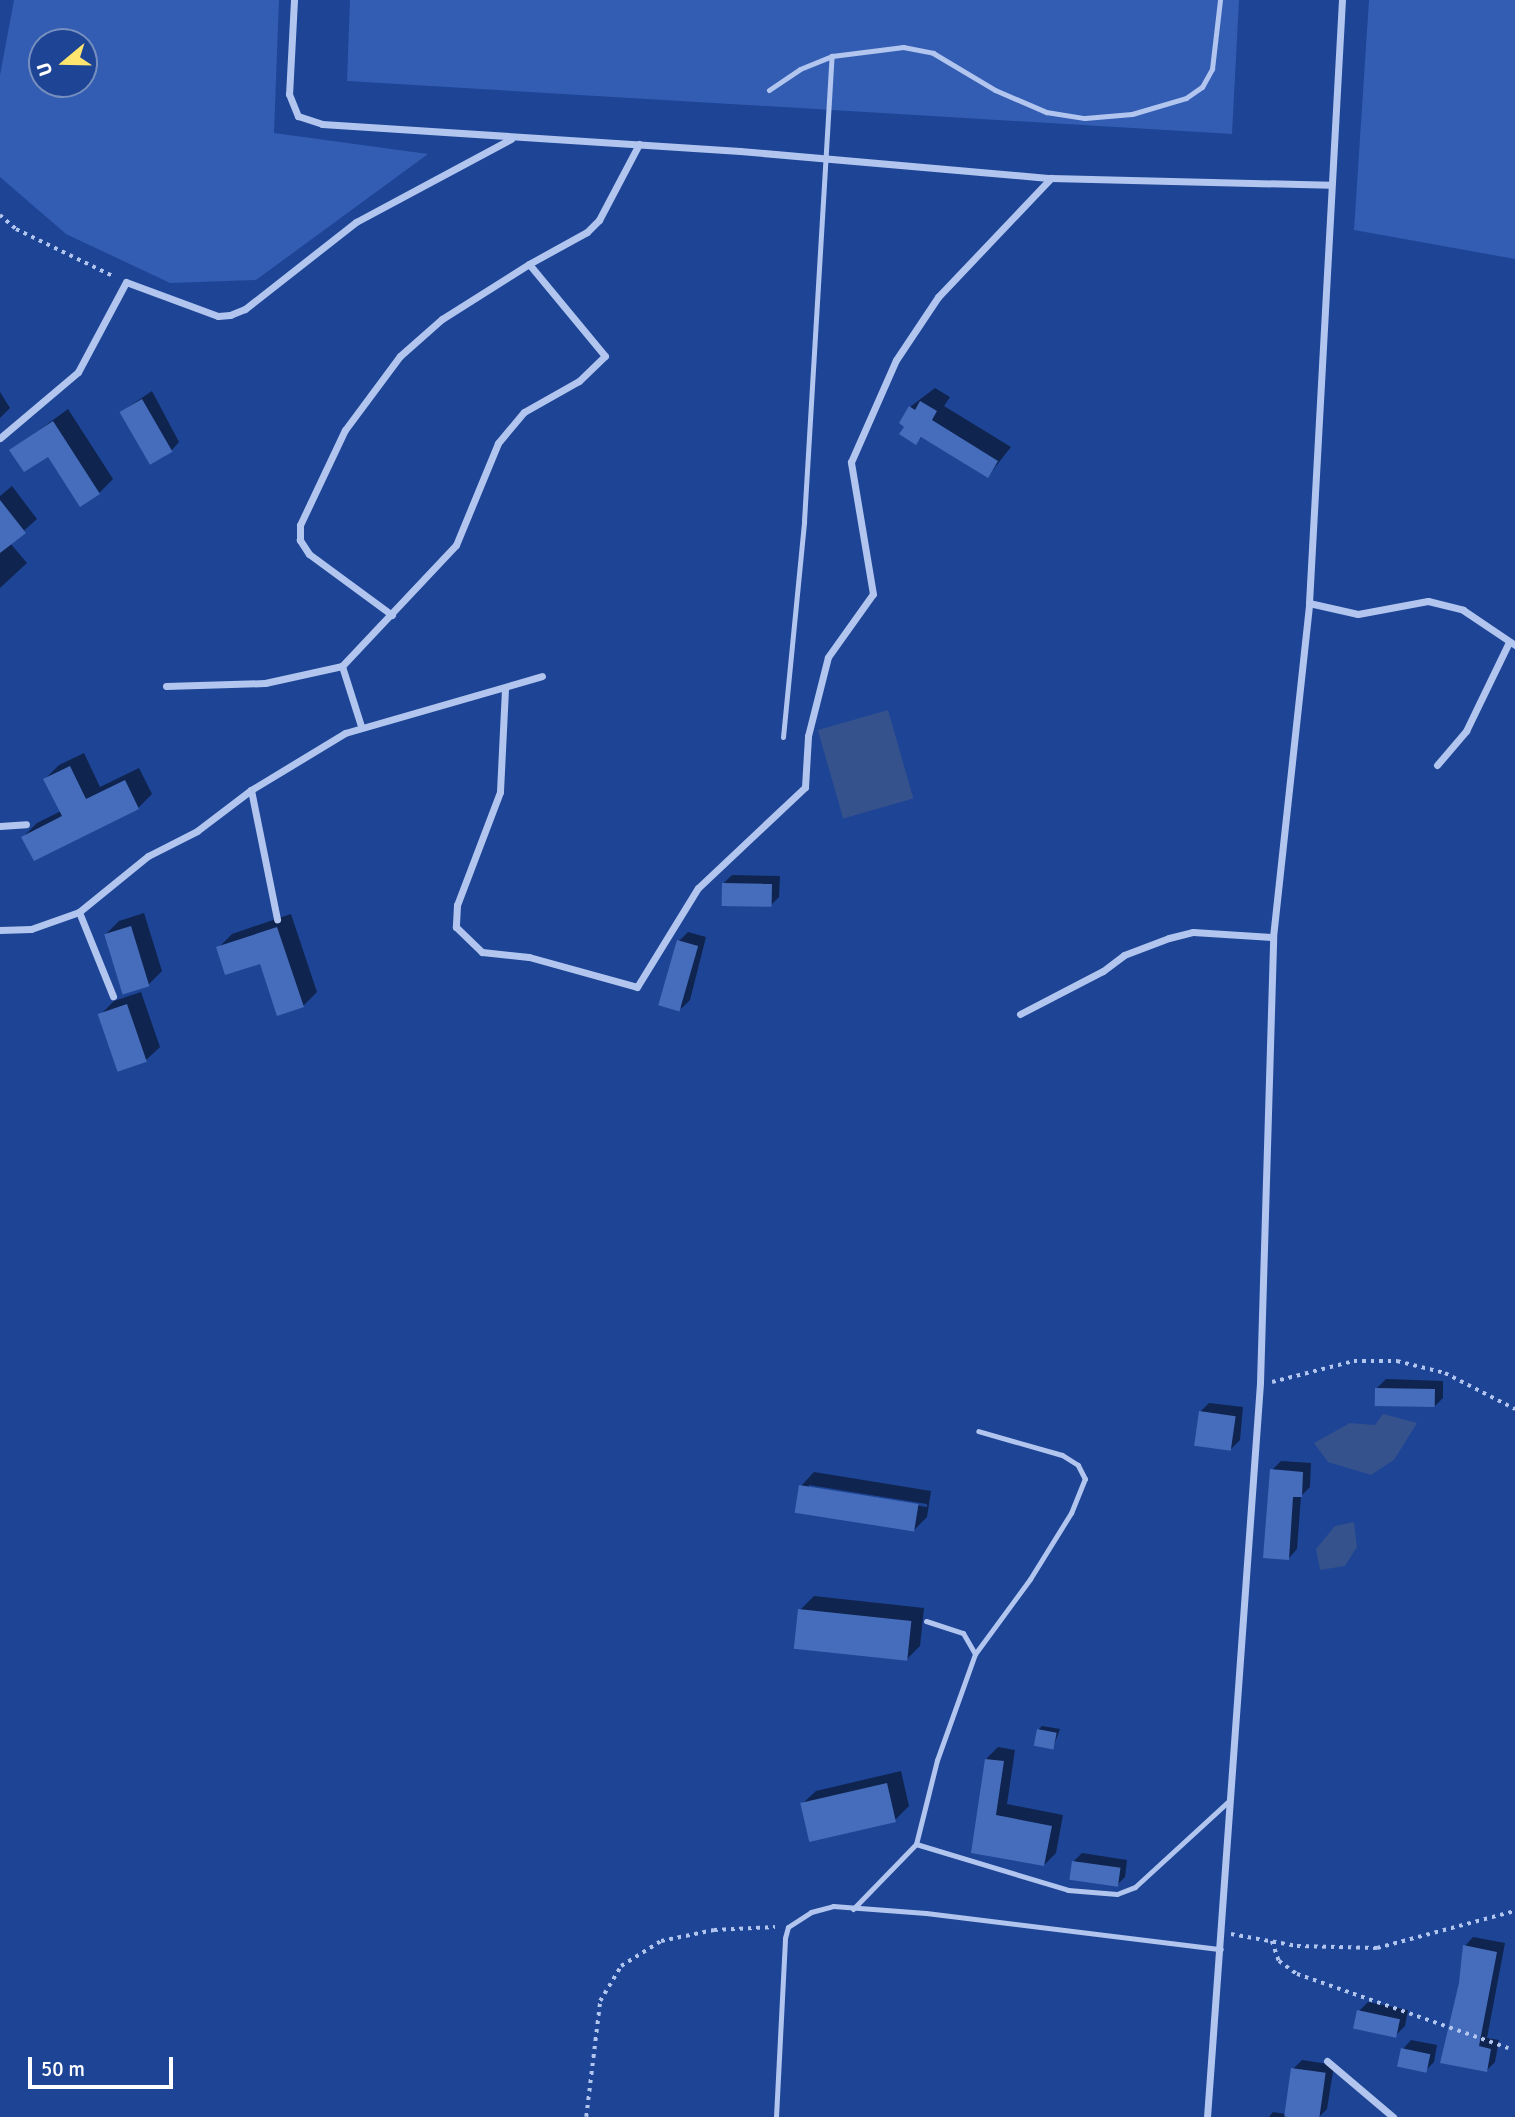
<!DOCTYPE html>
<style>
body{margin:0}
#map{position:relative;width:1515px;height:2117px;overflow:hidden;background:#1d4495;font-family:Signika,sans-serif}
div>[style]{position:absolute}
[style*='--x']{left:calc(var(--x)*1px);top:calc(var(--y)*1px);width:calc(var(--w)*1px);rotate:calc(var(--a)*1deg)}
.green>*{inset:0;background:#325db3}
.water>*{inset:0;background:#36528d;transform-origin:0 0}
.shadow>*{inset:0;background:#0007}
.building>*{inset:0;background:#466dbc;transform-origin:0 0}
.path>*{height:3.5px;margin-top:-1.75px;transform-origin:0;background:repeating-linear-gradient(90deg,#b1c5ef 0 3.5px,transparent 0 8.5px)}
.service>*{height:5px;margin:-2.5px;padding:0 2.5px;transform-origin:2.5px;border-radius:2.5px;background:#b1c5ef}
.minor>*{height:7px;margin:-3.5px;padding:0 3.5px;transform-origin:3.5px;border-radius:3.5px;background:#b1c5ef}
span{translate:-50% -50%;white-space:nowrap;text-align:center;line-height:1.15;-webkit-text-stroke:7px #1d4495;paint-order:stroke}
.north{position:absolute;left:28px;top:28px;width:70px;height:70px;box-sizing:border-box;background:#1d4495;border:2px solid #778fbf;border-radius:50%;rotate:251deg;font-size:19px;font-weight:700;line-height:28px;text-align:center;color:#fff}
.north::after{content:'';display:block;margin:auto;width:24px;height:32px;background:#fee570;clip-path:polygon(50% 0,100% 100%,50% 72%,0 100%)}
.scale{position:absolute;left:28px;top:2057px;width:145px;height:32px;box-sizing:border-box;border:4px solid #fff;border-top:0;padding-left:9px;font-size:21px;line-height:24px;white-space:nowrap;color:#fff;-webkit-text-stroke:5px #1d4495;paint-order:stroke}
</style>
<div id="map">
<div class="green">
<i style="clip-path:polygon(evenodd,14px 0,279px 0,274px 133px,428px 154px,256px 280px,170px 283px,66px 234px,0 177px,0 75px,14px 0,42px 42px,84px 42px,84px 84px,42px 84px,42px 42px)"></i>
<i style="clip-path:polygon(350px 0,1239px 0,1232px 134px,347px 81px)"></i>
<i style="clip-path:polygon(1369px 0,1515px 0,1515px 259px,1354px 230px)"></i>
</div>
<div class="water">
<i style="left:888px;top:710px;width:92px;height:73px;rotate:74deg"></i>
<i style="clip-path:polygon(1383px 1414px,1417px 1423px,1394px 1460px,1371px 1475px,1328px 1462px,1314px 1443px,1350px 1423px,1375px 1425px)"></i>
<i style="clip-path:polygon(1354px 1522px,1357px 1547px,1345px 1566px,1320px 1570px,1316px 1549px,1335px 1526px)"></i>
</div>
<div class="shadow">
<i style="clip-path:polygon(935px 388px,950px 397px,944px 406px,1011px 447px,988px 476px,923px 436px,916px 443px,906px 426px,910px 407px)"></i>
<i style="clip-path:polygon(152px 391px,179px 442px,171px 451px,121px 412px)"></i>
<i style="clip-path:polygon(0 392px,10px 408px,0 418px)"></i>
<i style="clip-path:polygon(68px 409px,113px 479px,99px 493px,48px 455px,12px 450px)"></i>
<i style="clip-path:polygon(12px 486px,37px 519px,10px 543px,27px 563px,0 588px,0 496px)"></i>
<i style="clip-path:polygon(84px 753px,100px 787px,139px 768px,152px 794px,138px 808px,23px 837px,37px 823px,61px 811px,45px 779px,59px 765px)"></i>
<i style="clip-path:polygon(732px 875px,780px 876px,779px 897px,770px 906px,724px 883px)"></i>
<i style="clip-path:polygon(144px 913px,162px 971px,148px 985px,106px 934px,119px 921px)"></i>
<i style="clip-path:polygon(291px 914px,317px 992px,303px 1006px,261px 962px,218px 948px,232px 934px)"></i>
<i style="clip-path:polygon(688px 932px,706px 937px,690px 1000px,681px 1009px,679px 941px)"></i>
<i style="clip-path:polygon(141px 992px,160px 1047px,146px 1060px,100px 1015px,114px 1001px)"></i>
<i style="clip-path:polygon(1386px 1379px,1443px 1381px,1443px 1398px,1434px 1407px,1377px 1388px)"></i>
<i style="clip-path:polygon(1209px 1403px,1243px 1407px,1240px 1440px,1231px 1449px,1200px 1412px)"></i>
<i style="clip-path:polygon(1281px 1461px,1311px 1463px,1310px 1487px,1301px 1496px,1297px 1549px,1289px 1558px,1272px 1470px)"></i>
<i style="clip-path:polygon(evenodd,814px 1472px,931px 1491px,927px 1517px,914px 1530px,801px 1486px,814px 1472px,809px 1485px,927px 1504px,927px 1507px,809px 1488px,809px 1485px)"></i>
<i style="clip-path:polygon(814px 1596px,924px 1608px,920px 1646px,906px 1660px,800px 1610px)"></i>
<i style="clip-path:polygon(1042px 1726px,1060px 1729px,1053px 1748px,1038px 1730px)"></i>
<i style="clip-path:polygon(998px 1747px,1015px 1750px,1007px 1804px,1063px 1815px,1056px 1853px,1044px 1865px,973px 1851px,986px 1759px)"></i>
<i style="clip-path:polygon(901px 1771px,909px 1806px,895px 1820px,802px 1804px,816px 1791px)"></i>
<i style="clip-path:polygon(1082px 1853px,1127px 1860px,1125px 1877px,1116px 1886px,1073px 1862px)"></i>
<i style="clip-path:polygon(1473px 1937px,1505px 1943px,1487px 2038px,1499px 2040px,1495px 2062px,1486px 2071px,1461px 1984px,1465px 1946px)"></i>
<i style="clip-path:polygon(1368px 2002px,1408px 2010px,1405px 2026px,1396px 2035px,1359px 2011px)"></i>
<i style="clip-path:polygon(1411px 2040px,1437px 2045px,1434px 2062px,1425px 2071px,1403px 2049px)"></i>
<i style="clip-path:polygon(1302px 2060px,1334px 2065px,1327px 2109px,1319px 2117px,1269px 2117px,1273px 2112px,1286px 2114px,1293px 2069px)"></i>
</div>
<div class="building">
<i style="left:142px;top:399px;width:61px;height:26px;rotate:60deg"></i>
<i style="clip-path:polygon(920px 401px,937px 411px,932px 420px,998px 461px,988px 478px,921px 437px,916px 445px,899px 434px,904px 427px,899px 423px,909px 406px,915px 410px)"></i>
<i style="clip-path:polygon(53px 421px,100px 494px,80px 507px,48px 457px,24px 472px,9px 450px)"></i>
<i style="clip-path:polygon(0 500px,26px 533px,0 553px)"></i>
<i style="clip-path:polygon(70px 766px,86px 799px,125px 780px,139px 809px,34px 861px,21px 837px,62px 816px,43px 779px)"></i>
<i style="left:722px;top:883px;width:50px;height:23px;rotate:1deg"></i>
<i style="left:131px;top:926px;width:63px;height:28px;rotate:73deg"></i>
<i style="clip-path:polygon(277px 927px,304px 1007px,277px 1016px,260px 964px,225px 975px,216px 947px)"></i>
<i style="left:677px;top:940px;width:22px;height:68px;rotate:16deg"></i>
<i style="left:127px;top:1004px;width:61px;height:31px;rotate:71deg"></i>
<i style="left:1375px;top:1388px;width:60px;height:18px;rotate:1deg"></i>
<i style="left:1199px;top:1411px;width:37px;height:35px;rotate:8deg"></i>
<i style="clip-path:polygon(1270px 1469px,1303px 1472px,1302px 1497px,1293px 1497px,1289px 1560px,1263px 1558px)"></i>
<i style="left:799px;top:1485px;width:121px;height:28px;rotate:9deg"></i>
<i style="left:798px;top:1609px;width:114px;height:40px;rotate:6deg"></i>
<i style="left:1037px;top:1729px;width:20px;height:17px;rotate:11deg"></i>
<i style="clip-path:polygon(985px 1759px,1004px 1761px,996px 1815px,1052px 1826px,1044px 1866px,971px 1853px)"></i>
<i style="left:887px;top:1783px;width:40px;height:89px;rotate:77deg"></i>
<i style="left:1072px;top:1861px;width:49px;height:19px;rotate:8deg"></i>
<i style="clip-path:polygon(1463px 1945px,1497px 1952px,1479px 2046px,1491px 2049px,1487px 2072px,1440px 2063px,1459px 1983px)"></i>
<i style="left:1357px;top:2010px;width:44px;height:19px;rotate:12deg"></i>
<i style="left:1401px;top:2048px;width:30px;height:19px;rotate:12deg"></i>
<i style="left:1291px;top:2068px;width:35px;height:49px;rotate:8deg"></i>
</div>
<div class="path">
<i style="--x:0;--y:215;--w:21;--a:41"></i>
<i style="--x:16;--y:229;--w:110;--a:25.9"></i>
<i style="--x:1272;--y:1382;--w:85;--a:-14.4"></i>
<i style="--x:1354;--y:1361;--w:43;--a:0"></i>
<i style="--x:1397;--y:1361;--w:49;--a:14"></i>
<i style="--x:1445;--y:1373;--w:79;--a:27.2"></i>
<i style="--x:1231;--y:1934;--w:67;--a:10.3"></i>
<i style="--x:1297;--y:1946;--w:80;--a:1.4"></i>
<i style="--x:1377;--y:1948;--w:143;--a:-15"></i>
<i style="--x:1272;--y:1941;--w:21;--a:71"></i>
<i style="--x:1279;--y:1961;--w:22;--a:36"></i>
<i style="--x:1297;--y:1974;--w:224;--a:19.3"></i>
<i style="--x:586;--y:2117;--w:117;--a:-83.1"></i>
<i style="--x:600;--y:2001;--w:41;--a:-59"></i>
<i style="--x:621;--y:1966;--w:47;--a:-32"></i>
<i style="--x:661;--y:1941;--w:54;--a:-11.7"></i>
<i style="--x:714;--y:1930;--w:61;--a:-2.8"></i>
</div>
<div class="service">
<i style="--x:769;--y:90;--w:37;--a:-34"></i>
<i style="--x:800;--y:69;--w:35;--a:-22"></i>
<i style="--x:832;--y:56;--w:72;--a:-7.2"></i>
<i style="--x:903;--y:47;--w:31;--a:11"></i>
<i style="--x:933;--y:53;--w:72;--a:30.8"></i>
<i style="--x:995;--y:90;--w:56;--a:23.3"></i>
<i style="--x:1046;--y:112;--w:39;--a:9"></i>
<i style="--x:1085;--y:118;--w:47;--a:-4.9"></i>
<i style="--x:1132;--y:114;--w:56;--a:-16.5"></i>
<i style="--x:1186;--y:98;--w:19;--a:-35"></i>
<i style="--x:1202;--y:87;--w:21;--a:-61"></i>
<i style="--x:1212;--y:69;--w:69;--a:-83.4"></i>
<i style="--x:783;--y:737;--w:217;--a:-84.4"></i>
<i style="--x:804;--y:521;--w:466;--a:-86.6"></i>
<i style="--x:926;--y:1621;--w:39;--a:18"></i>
<i style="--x:963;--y:1633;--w:24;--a:60"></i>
<i style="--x:975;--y:1654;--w:113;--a:109.7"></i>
<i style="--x:937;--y:1760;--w:87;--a:104"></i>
<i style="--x:916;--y:1844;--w:159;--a:16.8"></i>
<i style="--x:1068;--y:1890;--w:49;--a:4.7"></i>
<i style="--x:1117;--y:1894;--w:19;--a:-21"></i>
<i style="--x:1135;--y:1887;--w:127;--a:-42.5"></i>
<i style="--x:975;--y:1654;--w:93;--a:-53.7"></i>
<i style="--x:1030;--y:1579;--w:78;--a:-58.2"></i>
<i style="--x:1071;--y:1513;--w:37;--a:-68"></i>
<i style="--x:1085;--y:1479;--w:16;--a:-117"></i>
<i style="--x:1078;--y:1465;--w:19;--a:-148"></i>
<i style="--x:1062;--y:1455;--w:87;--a:-164.1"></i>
<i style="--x:853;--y:1909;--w:91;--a:-45.9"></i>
<i style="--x:776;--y:2117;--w:179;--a:-87.1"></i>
<i style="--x:785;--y:1938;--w:11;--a:-75"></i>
<i style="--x:788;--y:1927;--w:27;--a:-33"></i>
<i style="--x:811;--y:1912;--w:23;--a:-15"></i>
<i style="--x:833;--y:1906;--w:93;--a:4.3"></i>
<i style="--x:926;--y:1913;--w:297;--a:7"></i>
</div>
<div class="minor">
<i style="--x:294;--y:0;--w:94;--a:93"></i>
<i style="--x:289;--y:94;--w:24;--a:68"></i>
<i style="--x:298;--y:116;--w:25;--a:18"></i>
<i style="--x:322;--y:124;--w:419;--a:3.7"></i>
<i style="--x:740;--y:151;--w:312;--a:5"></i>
<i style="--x:1051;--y:178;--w:279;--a:1.4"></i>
<i style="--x:0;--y:438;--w:102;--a:-40.2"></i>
<i style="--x:78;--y:372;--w:102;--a:-61.9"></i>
<i style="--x:126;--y:282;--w:98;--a:20.3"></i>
<i style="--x:218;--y:316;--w:12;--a:-5"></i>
<i style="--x:230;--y:315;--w:16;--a:-22"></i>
<i style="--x:245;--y:309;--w:141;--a:-38.1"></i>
<i style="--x:356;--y:222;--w:176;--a:-28.2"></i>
<i style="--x:1309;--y:603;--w:50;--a:12.7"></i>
<i style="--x:1358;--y:614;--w:71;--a:-10.5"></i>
<i style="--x:1428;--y:601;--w:36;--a:14"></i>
<i style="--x:1463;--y:610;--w:63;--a:33.9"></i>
<i style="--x:392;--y:615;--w:103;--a:-143.7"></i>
<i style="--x:309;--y:554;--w:17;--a:-123"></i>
<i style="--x:300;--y:540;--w:15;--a:-90"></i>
<i style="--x:300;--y:525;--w:105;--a:-64.7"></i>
<i style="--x:345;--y:430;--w:92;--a:-53.4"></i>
<i style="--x:400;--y:356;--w:56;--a:-41.4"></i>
<i style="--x:442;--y:319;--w:103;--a:-32.3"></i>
<i style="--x:166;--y:686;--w:99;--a:-1.7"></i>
<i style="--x:265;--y:683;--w:79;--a:-12.4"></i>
<i style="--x:505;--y:689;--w:103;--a:92.8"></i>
<i style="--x:500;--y:792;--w:121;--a:110.8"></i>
<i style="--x:457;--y:905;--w:22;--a:93"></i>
<i style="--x:456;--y:927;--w:36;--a:44"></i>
<i style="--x:482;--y:952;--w:47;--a:6.1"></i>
<i style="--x:529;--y:957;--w:112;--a:15.5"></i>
<i style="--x:637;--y:987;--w:116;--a:-58.4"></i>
<i style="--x:698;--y:888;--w:147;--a:-43.3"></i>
<i style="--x:805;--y:787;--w:51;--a:-86.6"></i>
<i style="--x:808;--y:736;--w:81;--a:-75.8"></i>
<i style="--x:828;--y:657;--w:77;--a:-54.5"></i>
<i style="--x:873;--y:594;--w:134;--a:-99.5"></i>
<i style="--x:851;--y:462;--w:111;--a:-66.2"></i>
<i style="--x:896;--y:360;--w:76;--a:-56.3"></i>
<i style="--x:938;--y:297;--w:164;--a:-46.5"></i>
<i style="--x:361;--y:726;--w:63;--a:-107.6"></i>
<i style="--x:342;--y:666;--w:166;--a:-46.7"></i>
<i style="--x:456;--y:545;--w:110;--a:-67.6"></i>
<i style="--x:498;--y:443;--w:40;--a:-50"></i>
<i style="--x:524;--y:412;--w:63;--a:-29.4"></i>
<i style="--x:579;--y:381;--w:36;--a:-44"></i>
<i style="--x:605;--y:356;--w:119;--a:-129.6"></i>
<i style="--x:529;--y:264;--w:66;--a:-28.9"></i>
<i style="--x:587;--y:232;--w:17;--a:-45"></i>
<i style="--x:599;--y:220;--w:86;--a:-62.2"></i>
<i style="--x:1437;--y:765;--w:45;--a:-49.5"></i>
<i style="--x:1466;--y:731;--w:99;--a:-64.2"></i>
<i style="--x:251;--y:790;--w:132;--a:78.6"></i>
<i style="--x:0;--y:826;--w:26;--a:-4"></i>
<i style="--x:79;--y:912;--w:91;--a:68"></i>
<i style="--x:0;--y:930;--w:31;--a:-2"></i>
<i style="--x:31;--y:929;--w:51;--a:-19.5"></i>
<i style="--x:79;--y:912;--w:89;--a:-39.1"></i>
<i style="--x:148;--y:856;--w:55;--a:-27"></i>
<i style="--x:197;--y:831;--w:68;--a:-37.2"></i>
<i style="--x:251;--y:790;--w:110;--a:-31.2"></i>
<i style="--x:345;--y:733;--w:205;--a:-16.1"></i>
<i style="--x:1020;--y:1014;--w:93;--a:-27.4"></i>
<i style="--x:1103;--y:971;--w:26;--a:-37"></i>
<i style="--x:1124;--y:955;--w:48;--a:-20.7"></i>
<i style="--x:1169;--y:938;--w:25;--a:-14"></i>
<i style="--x:1193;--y:932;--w:80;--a:3.6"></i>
<i style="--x:1327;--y:2061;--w:87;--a:40.3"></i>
<i style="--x:1207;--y:2117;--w:736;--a:-85.87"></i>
<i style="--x:1260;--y:1383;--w:446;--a:-88.3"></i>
<i style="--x:1273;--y:937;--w:336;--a:-83.8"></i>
<i style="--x:1309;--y:603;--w:604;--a:-86.87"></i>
</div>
<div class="north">U</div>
<div class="scale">50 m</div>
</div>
